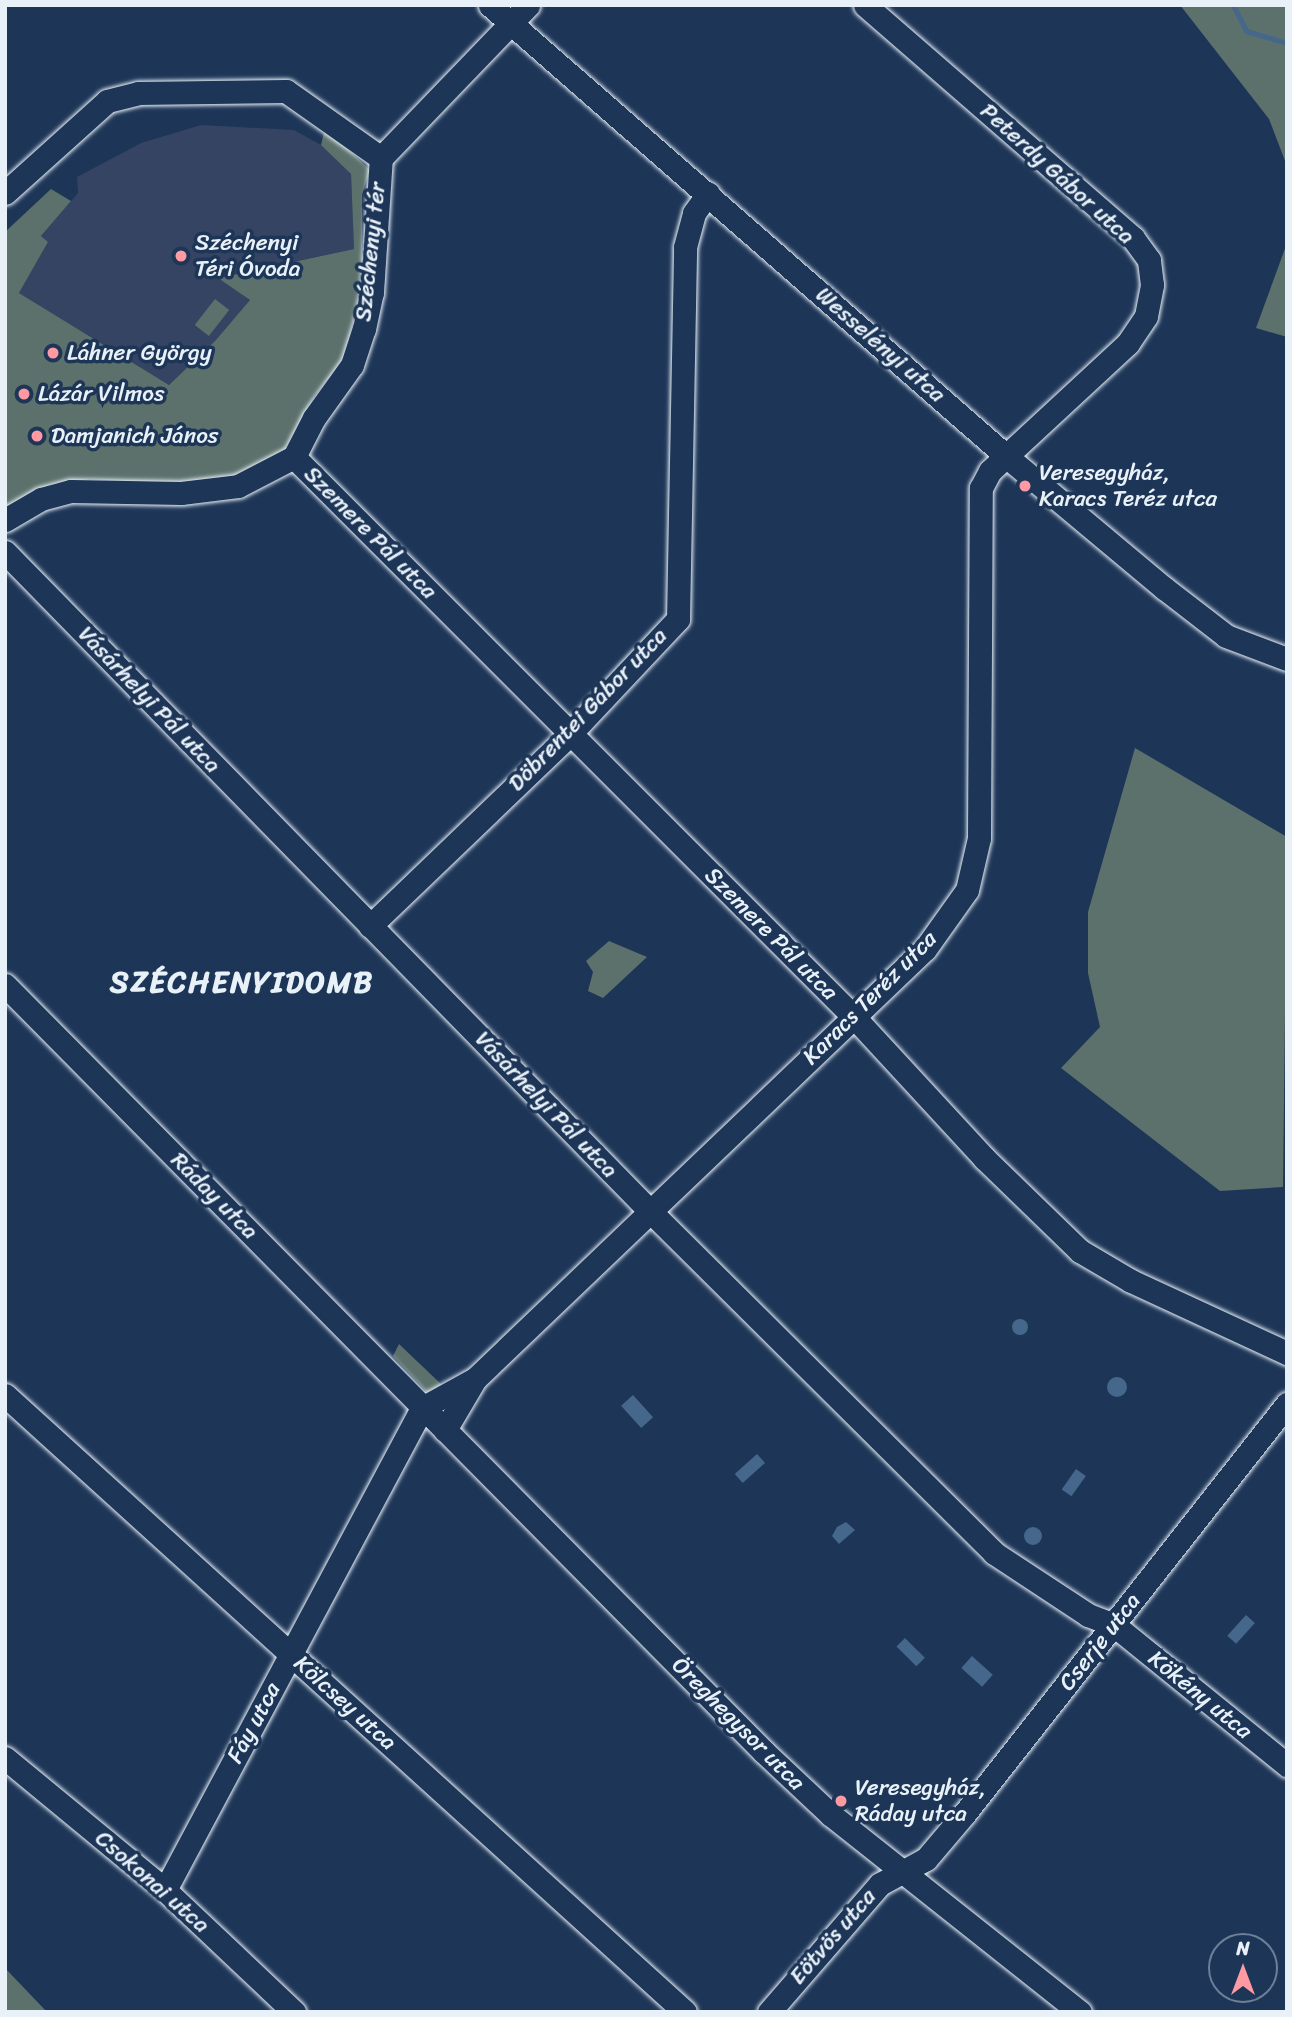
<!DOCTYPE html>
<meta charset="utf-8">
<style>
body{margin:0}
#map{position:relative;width:1292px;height:2017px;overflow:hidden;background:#1d3557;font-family:Sriracha,sans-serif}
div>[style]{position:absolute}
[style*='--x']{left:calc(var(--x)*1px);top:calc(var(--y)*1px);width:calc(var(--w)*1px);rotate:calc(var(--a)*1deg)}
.built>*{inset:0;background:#344462}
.green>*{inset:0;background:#5c716c;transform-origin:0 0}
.water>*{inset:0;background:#45678b;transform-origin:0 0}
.round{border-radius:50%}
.stream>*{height:5px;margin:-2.5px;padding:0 2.5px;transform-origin:2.5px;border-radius:2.5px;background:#45678b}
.roads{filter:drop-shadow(0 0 2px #e8f1f8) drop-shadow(0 0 2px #e8f1f8)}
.minor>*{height:23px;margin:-11.5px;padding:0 11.5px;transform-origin:11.5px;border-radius:11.5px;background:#1d3557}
.dots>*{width:19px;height:19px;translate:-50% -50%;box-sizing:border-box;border:4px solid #1d3557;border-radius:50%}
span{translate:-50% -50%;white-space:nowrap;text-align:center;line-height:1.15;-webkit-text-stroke:7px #1d3557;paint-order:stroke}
.street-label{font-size:23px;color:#e8f1f8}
.poi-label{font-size:23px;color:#e8f1f8}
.left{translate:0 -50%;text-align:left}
.district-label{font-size:30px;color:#e8f1f8;font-weight:700;letter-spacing:2px}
.frame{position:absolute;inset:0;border:7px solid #e8f1f8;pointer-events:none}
.north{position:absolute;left:1208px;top:1933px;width:70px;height:70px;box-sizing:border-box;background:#1d3557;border:2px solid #6e8097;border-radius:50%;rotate:0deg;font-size:19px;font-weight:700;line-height:28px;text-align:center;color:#e8f1f8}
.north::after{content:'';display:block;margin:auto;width:24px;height:32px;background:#ff9aa2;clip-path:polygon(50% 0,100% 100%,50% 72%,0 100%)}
</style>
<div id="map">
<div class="built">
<i style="clip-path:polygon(201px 125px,294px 130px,330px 150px,351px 174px,354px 249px,219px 277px,250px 300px,215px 341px,169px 385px,19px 293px,48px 242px,41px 236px,78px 193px,77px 177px,141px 143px)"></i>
</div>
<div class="green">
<i style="clip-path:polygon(1180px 5px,1287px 5px,1287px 166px,1269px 119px)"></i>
<i style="clip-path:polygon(325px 128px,370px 170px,362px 195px,362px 283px,344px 360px,315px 395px,281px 456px,239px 475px,184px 484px,89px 479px,49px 485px,5px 510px,5px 232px,51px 189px,71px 201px,41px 236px,48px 242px,19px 293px,169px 385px,215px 341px,250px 300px,218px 278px,354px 249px,351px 174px,321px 145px)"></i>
<i style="clip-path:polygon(1287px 243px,1287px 337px,1256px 328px)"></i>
<i style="left:215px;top:299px;width:18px;height:33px;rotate:38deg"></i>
<i style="clip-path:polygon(1135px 748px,1287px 837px,1283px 1187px,1220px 1191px,1061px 1068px,1100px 1027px,1088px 973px,1088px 912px)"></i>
<i style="clip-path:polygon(609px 941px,647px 957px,603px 998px,588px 991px,593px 972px,586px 961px)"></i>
<i style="clip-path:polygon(399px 1344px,442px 1385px,429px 1394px,393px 1356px)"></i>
<i style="clip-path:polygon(5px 1968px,47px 2012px,5px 2012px)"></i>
</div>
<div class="water">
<i class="round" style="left:1012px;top:1319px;width:16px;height:16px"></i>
<i class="round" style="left:1107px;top:1377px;width:20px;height:20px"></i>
<i style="left:633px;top:1395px;width:30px;height:16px;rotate:48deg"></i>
<i style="left:757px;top:1454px;width:12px;height:30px;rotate:48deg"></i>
<i style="left:1076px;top:1469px;width:12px;height:25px;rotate:35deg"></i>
<i style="clip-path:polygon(846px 1522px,855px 1530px,839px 1544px,832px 1536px,837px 1527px)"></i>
<i class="round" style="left:1024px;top:1527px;width:18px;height:18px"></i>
<i style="left:1246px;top:1615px;width:12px;height:28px;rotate:42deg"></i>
<i style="left:905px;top:1638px;width:28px;height:12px;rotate:45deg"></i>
<i style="left:972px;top:1656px;width:28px;height:16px;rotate:42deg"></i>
</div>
<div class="stream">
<i style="--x:1233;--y:5;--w:29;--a:63"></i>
<i style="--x:1246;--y:31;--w:43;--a:16.3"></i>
</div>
<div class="roads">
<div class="minor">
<i style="--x:490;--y:5;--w:685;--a:41.15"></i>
<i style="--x:1006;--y:456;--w:206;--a:39.9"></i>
<i style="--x:1164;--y:588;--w:78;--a:37.7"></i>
<i style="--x:1226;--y:636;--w:65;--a:20.7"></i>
<i style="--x:381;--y:158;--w:212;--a:-46.1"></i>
<i style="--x:5;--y:193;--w:137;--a:-42"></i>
<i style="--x:107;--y:101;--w:32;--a:-14"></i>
<i style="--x:138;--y:93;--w:148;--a:-0.8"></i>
<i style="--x:286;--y:91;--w:116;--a:35.2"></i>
<i style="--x:294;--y:457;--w:792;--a:45"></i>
<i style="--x:854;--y:1017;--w:192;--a:47.3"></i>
<i style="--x:984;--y:1158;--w:134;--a:44.1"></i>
<i style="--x:1080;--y:1251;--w:59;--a:30.5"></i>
<i style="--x:1131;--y:1281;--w:172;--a:24.8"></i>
<i style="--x:5;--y:520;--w:42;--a:-30.3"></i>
<i style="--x:41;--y:499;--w:31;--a:-15"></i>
<i style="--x:71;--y:491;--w:110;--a:1"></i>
<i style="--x:181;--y:493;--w:57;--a:-7"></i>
<i style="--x:238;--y:486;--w:63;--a:-27.4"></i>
<i style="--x:294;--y:457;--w:44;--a:-62.9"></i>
<i style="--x:314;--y:418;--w:65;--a:-54.4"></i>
<i style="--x:352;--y:365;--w:38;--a:-72"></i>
<i style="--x:364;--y:329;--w:38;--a:-78"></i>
<i style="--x:372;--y:292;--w:134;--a:-86.2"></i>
<i style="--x:5;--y:552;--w:921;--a:45.62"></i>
<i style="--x:649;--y:1210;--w:486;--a:44.8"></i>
<i style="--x:994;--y:1553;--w:113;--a:33.4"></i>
<i style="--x:1088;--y:1615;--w:28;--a:21"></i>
<i style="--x:1114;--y:1625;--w:223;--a:39"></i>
<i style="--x:370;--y:926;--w:277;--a:-43.8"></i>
<i style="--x:570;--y:734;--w:158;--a:-46.8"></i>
<i style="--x:678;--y:619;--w:372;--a:-88.9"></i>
<i style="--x:685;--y:247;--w:35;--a:-75"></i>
<i style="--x:694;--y:213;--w:24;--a:-54"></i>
<i style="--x:5;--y:985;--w:1079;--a:45.3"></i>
<i style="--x:764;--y:1752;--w:91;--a:43.2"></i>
<i style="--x:830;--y:1814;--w:319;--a:38.4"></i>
<i style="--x:5;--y:1395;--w:918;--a:42.22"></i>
<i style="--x:422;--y:1408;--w:60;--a:-28.7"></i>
<i style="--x:475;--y:1379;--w:622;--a:-43.7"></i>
<i style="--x:925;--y:949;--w:72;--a:-54.6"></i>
<i style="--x:967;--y:890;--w:53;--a:-77"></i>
<i style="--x:979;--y:838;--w:350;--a:-89.7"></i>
<i style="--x:981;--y:488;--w:19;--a:-62"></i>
<i style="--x:990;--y:471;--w:188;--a:-42.8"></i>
<i style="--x:1128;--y:343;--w:32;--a:-56"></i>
<i style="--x:1146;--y:316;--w:32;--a:-79"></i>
<i style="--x:1152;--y:285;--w:25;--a:-97"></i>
<i style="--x:1149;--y:260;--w:27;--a:-126"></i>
<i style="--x:1133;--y:238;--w:355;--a:-139"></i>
<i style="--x:445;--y:1430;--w:59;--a:-59.5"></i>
<i style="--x:5;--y:1758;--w:207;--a:39.5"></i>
<i style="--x:165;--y:1890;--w:178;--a:43.4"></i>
<i style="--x:165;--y:1890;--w:546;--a:-61.93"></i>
<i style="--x:769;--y:2012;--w:169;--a:-49.1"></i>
<i style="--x:880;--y:1884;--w:52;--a:-28.5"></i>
<i style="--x:926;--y:1859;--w:60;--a:-49.7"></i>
<i style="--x:965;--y:1813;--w:521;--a:-51.79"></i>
</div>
</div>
<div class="dots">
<i style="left:181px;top:256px;background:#ff9aa2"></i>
<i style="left:53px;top:353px;background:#ff9aa2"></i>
<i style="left:24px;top:394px;background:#ff9aa2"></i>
<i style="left:37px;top:436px;background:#ff9aa2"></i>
<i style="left:1025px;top:486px;background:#ff9aa2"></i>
<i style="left:841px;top:1801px;background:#ff9aa2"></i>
</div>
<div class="street-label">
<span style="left:1057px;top:174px;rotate:42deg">Peterdy Gábor utca</span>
<span style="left:371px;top:252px;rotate:-84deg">Széchenyi tér</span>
<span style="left:880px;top:345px;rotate:41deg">Wesselényi utca</span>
<span style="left:370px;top:533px;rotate:45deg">Szemere Pál utca</span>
<span style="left:149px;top:700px;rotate:46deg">Vásárhelyi Pál utca</span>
<span style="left:588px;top:710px;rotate:-46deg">Döbrentei Gábor utca</span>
<span style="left:771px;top:934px;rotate:45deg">Szemere Pál utca</span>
<span style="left:870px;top:998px;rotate:-45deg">Karacs Teréz utca</span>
<span style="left:546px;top:1105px;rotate:46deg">Vásárhelyi Pál utca</span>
<span style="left:214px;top:1196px;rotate:45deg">Ráday utca</span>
<span style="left:1100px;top:1642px;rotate:-52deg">Cserje utca</span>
<span style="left:1200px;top:1695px;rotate:39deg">Kökény utca</span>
<span style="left:345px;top:1703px;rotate:42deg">Kölcsey utca</span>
<span style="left:254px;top:1723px;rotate:-62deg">Fáy utca</span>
<span style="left:738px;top:1724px;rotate:45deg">Öreghegysor utca</span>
<span style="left:152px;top:1882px;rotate:41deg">Csokonai utca</span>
<span style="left:833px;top:1937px;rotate:-49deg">Eötvös utca</span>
</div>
<div class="poi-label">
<span class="left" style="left:195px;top:256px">Széchenyi<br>Téri Óvoda</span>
<span class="left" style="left:67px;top:353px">Láhner György</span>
<span class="left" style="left:38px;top:394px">Lázár Vilmos</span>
<span class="left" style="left:51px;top:436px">Damjanich János</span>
<span class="left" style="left:1039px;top:486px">Veresegyház,<br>Karacs Teréz utca</span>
<span class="left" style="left:855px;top:1801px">Veresegyház,<br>Ráday utca</span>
</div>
<div class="district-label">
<span style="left:242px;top:982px">SZÉCHENYIDOMB</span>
</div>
<div class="frame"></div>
<div class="north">N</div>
</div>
